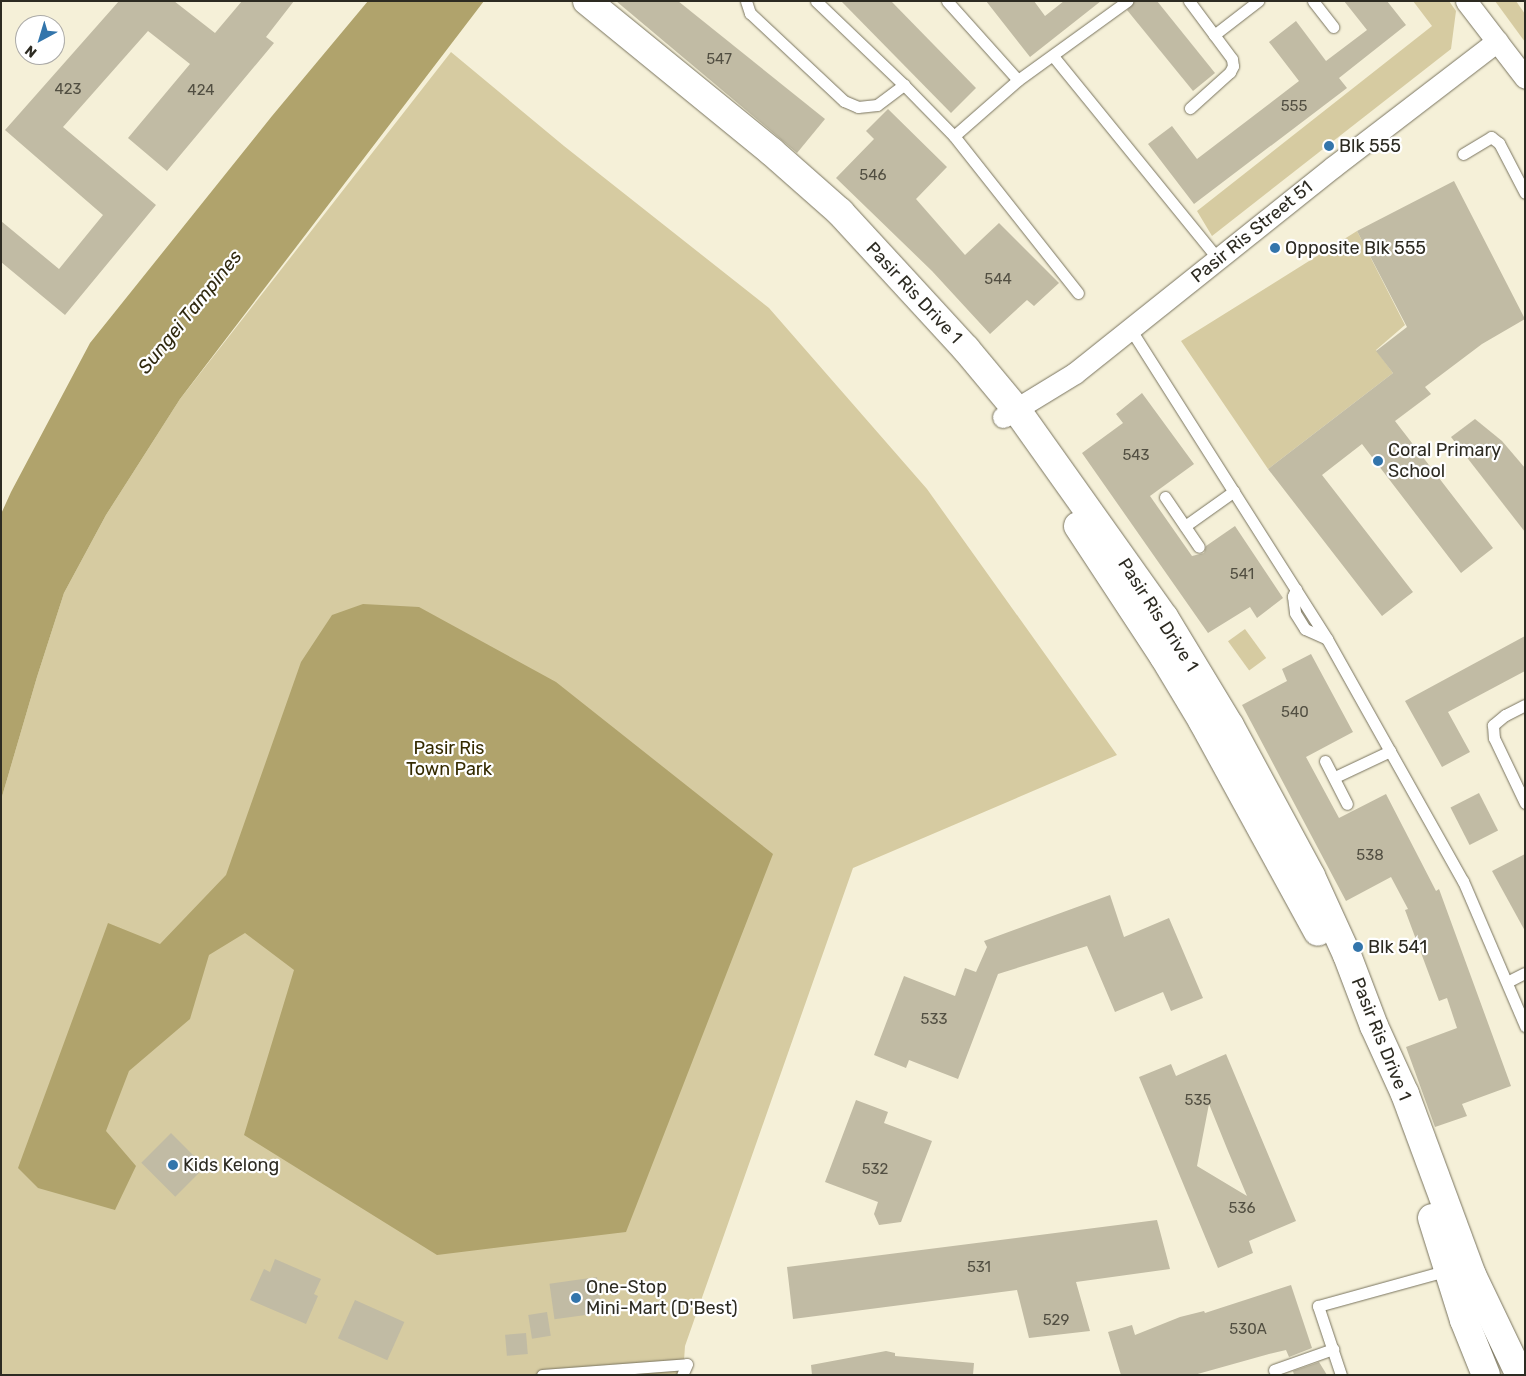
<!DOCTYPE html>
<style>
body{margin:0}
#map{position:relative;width:1526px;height:1376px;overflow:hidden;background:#f5f0d8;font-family:Rubik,sans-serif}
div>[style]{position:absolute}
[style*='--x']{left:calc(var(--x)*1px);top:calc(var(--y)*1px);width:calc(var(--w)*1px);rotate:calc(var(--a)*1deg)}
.green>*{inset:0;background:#d6cba1;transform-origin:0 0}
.water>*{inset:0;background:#b0a36c}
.building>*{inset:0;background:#c1bba4;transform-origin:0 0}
.roads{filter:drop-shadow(0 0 1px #79745f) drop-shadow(0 0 1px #79745f)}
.lane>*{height:11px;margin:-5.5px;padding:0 5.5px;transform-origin:5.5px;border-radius:5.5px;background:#fff}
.street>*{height:21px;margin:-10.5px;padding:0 10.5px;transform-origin:10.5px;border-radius:10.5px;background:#fff}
.primary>*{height:28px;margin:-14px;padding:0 14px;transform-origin:14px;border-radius:14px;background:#fff}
.dots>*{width:14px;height:14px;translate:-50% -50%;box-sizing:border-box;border:2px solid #fff;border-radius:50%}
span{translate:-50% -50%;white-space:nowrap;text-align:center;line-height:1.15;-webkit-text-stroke:4.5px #fff;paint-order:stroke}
.number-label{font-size:15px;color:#524f42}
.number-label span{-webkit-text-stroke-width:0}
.poi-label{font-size:18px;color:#2d2b22}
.left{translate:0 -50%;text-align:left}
.street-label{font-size:18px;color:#2d2b22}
.park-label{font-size:18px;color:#352b00}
.water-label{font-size:19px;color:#30290f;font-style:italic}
.frame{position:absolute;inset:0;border:2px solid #2d2b22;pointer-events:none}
.north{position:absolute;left:15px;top:15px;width:50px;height:50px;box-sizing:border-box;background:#fff;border:1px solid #abaaa7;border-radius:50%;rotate:219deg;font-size:14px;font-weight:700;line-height:20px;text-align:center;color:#2d2b22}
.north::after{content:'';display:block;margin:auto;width:18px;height:22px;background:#3375ab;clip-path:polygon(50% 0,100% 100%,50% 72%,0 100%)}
</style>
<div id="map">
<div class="green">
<i style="clip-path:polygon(1413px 1px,1449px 1px,1456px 11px,1451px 49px,1212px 236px,1197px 211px,1432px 26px)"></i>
<i style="clip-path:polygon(1495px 1px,1516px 1px,1525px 14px,1525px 42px)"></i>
<i style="clip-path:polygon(451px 52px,564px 146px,769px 308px,927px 489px,1117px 755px,853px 868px,685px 1346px,683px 1375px,1px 1375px,1px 800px,37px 677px,64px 593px,106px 515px,180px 399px)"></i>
<i style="clip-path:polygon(1357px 231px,1405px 325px,1376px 350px,1393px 373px,1268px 469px,1181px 341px)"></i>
<i style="left:1245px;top:629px;width:36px;height:21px;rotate:54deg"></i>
</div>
<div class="water">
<i style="clip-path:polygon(368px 1px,484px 1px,180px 399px,106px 515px,64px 593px,37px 677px,1px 800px,1px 514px,11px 492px,90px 343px,272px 116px)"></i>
<i style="clip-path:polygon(363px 604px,419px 607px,556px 682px,773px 854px,626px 1232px,437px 1255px,244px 1135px,294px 970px,245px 933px,209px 955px,190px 1019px,129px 1071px,106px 1131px,136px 1166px,115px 1210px,38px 1188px,18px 1168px,108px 923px,160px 944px,226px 875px,301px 662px,332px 615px)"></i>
</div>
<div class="building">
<i style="clip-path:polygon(119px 1px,174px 1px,215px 33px,242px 1px,294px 1px,266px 37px,274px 43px,167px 171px,128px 138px,190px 64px,148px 31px,63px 127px,156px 205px,65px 315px,1px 262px,1px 221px,59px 269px,103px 215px,5px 130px)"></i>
<i style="clip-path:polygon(616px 1px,678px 1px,825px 119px,797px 153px)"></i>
<i style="clip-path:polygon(841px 1px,891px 1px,976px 88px,951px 113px)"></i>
<i style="clip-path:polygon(986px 1px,1034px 1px,1045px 16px,1064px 1px,1101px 1px,1030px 57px)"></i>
<i style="clip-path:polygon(1134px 1px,1157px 1px,1215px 73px,1193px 91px,1127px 10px)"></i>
<i style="clip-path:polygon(1344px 1px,1387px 1px,1406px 25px,1339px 78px,1347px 88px,1194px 204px,1148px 144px,1172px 126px,1197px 159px,1299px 81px,1269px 42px,1296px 21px,1326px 61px,1367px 30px)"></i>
<i style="clip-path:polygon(888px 109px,947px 167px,916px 199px,965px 255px,999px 223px,1059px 283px,1034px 306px,1027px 300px,990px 334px,932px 271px,836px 178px,874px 139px,866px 131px)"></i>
<i style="clip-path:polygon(1454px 181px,1525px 319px,1482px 344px,1425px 387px,1431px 394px,1395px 421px,1493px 548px,1461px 573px,1362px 444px,1322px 475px,1413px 592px,1382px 616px,1268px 469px,1393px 373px,1376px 351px,1407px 327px,1357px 231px)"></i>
<i style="clip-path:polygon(1142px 393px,1194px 464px,1150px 496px,1192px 556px,1204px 553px,1206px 546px,1235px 526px,1283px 598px,1257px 618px,1250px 607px,1208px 633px,1082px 453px,1123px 423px,1116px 414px)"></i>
<i style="clip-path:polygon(1475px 419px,1502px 441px,1525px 468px,1525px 532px,1451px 437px)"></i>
<i style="clip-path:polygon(1525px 636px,1525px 671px,1448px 712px,1470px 752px,1442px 767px,1405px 701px)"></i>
<i style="clip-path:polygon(1311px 654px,1353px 732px,1306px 757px,1339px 818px,1386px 794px,1436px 891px,1439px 889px,1511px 1086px,1462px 1104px,1467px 1116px,1435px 1127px,1406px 1047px,1457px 1028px,1447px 998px,1439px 1001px,1405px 910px,1408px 909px,1391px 877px,1346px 901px,1242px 705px,1287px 681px,1282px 669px)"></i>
<i style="left:1479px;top:793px;width:42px;height:32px;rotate:63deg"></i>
<i style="clip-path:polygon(1525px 854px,1525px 931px,1492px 871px)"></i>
<i style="clip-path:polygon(1110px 895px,1124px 937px,1169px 918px,1203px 998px,1171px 1011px,1163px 992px,1115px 1012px,1087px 946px,998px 974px,958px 1079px,909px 1060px,906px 1068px,874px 1055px,904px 976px,955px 996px,965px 968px,976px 972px,987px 947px,984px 941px)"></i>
<i style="clip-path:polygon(evenodd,1226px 1054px,1296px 1221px,1249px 1241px,1253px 1253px,1218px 1268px,1139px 1077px,1171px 1064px,1176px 1076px,1226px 1054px,1209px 1104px,1228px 1151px,1247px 1196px,1197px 1166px,1209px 1104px)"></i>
<i style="clip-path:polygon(856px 1100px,888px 1112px,884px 1123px,932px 1141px,901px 1222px,879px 1225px,874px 1214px,878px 1202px,825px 1182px)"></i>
<i style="left:171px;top:1133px;width:48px;height:42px;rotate:45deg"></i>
<i style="clip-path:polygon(1157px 1220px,1170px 1269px,1076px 1282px,1090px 1331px,1029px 1338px,1017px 1290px,793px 1319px,787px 1267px)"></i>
<i style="clip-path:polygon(275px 1259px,321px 1279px,314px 1294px,318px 1296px,306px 1324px,250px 1300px,264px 1269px,270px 1272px)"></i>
<i style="left:597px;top:1277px;width:36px;height:48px;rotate:82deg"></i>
<i style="clip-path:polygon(1291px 1285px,1312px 1348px,1289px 1357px,1286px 1350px,1269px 1354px,1194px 1375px,1121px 1375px,1108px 1332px,1132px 1325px,1135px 1335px,1180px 1317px,1204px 1311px,1205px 1313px)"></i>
<i style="left:355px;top:1300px;width:54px;height:42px;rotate:24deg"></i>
<i style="left:547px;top:1312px;width:24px;height:19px;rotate:81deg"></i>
<i style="left:526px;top:1333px;width:21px;height:21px;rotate:85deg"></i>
<i style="clip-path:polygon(886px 1351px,895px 1353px,895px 1356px,974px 1363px,973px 1375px,812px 1375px,811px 1365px)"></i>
<i style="clip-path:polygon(1319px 1362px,1327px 1375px,1294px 1375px,1293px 1371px)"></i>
</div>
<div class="roads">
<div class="lane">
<i style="--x:746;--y:1;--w:13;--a:72"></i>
<i style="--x:750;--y:13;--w:129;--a:43.1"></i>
<i style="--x:844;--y:101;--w:15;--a:23"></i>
<i style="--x:858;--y:107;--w:19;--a:-6"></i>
<i style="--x:877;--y:105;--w:34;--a:-37"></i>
<i style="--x:816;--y:1;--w:122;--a:43.7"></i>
<i style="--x:904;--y:85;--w:71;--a:45.6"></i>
<i style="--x:954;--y:136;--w:200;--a:51.7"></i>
<i style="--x:947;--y:1;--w:106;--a:48.1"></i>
<i style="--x:1189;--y:1;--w:72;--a:53.4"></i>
<i style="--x:1232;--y:59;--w:7;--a:82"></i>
<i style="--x:1233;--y:66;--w:7;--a:117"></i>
<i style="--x:1230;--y:72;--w:54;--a:138"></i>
<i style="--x:1313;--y:1;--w:33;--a:52"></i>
<i style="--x:1214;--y:35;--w:56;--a:-37.7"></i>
<i style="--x:1053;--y:56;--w:262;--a:50.9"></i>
<i style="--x:954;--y:136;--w:85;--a:-41.2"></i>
<i style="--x:1018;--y:80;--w:135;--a:-35.9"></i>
<i style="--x:1463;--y:154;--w:33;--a:-31"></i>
<i style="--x:1491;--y:137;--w:10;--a:37"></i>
<i style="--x:1499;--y:143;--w:56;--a:62.5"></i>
<i style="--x:1131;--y:330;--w:366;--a:57.6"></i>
<i style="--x:1327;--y:639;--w:278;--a:60.7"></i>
<i style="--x:1463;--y:881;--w:158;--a:66.8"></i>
<i style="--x:1165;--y:497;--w:60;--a:55.8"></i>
<i style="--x:1185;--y:526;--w:60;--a:-35.5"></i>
<i style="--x:1296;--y:589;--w:8;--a:113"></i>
<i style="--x:1293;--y:596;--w:17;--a:83"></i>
<i style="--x:1295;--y:613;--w:19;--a:58"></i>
<i style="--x:1305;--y:629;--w:24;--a:24"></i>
<i style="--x:1525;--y:705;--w:22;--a:153"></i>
<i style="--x:1505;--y:715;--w:16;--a:140"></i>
<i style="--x:1493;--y:725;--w:13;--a:86"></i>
<i style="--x:1494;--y:738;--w:72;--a:64.5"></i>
<i style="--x:1325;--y:761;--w:48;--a:62.9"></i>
<i style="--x:1335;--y:777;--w:61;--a:-25.3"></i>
<i style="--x:1507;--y:982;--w:20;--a:-27"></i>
<i style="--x:1274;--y:1370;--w:63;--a:-19.6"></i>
<i style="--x:542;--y:1375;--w:145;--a:-4.3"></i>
<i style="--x:687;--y:1364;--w:12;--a:114"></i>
<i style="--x:1341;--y:1375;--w:73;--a:-108.4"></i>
<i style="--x:1318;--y:1306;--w:136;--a:-15.4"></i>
</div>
<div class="street">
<i style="--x:1466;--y:1;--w:97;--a:52.5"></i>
<i style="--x:1003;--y:417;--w:84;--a:-31.4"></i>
<i style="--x:1075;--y:373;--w:330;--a:-38.6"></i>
<i style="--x:1333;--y:167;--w:207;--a:-37.5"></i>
</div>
<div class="primary">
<i style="--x:587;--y:1;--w:239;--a:39.2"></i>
<i style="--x:772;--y:152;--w:91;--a:41.4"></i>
<i style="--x:840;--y:212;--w:186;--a:47.4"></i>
<i style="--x:966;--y:349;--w:78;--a:50.2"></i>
<i style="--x:1016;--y:409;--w:255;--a:54.6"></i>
<i style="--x:1164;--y:617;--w:127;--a:58.8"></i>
<i style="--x:1230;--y:726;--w:170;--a:61.6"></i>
<i style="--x:1311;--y:876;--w:87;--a:65.5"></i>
<i style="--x:1347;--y:955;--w:76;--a:69.2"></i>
<i style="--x:1374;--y:1026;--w:75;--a:65.5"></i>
<i style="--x:1405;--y:1094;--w:193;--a:69.7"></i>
<i style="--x:1472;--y:1275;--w:111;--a:64.4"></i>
<i style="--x:1078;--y:526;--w:157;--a:56.7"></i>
<i style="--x:1164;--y:657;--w:76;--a:59"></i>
<i style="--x:1203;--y:722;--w:239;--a:61.3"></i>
<i style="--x:1432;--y:1218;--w:107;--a:72.6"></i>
<i style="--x:1464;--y:1320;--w:59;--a:68.2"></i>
</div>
</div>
<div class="dots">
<i style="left:1329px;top:146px;background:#3375ab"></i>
<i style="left:1275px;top:248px;background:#3375ab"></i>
<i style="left:1378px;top:461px;background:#3375ab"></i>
<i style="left:1358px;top:947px;background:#3375ab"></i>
<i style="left:173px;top:1165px;background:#3375ab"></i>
<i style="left:576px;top:1298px;background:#3375ab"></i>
</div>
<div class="number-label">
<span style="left:719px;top:60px">547</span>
<span style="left:68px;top:90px">423</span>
<span style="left:201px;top:91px">424</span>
<span style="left:1294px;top:107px">555</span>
<span style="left:873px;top:176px">546</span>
<span style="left:998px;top:280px">544</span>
<span style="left:1136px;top:456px">543</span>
<span style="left:1242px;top:575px">541</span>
<span style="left:1295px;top:713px">540</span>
<span style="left:1370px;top:856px">538</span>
<span style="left:934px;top:1020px">533</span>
<span style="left:1198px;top:1101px">535</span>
<span style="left:875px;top:1170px">532</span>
<span style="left:1242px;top:1209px">536</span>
<span style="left:979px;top:1268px">531</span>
<span style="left:1056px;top:1321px">529</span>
<span style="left:1248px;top:1330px">530A</span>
</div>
<div class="poi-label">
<span class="left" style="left:1339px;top:146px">Blk 555</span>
<span class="left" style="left:1285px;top:248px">Opposite Blk 555</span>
<span class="left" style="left:1388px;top:461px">Coral Primary<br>School</span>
<span class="left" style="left:1368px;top:947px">Blk 541</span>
<span class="left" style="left:183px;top:1165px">Kids Kelong</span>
<span class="left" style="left:586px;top:1298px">One-Stop<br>Mini-Mart (D'Best)</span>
</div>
<div class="street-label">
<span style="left:1252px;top:232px;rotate:-39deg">Pasir Ris Street 51</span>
<span style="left:914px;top:293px;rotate:47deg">Pasir Ris Drive 1</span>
<span style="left:1158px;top:615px;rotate:57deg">Pasir Ris Drive 1</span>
<span style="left:1381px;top:1039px;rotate:68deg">Pasir Ris Drive 1</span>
</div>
<div class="park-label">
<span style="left:449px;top:759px">Pasir Ris<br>Town Park</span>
</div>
<div class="water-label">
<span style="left:190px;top:312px;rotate:-51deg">Sungei Tampines</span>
</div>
<div class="frame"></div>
<div class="north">N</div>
</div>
